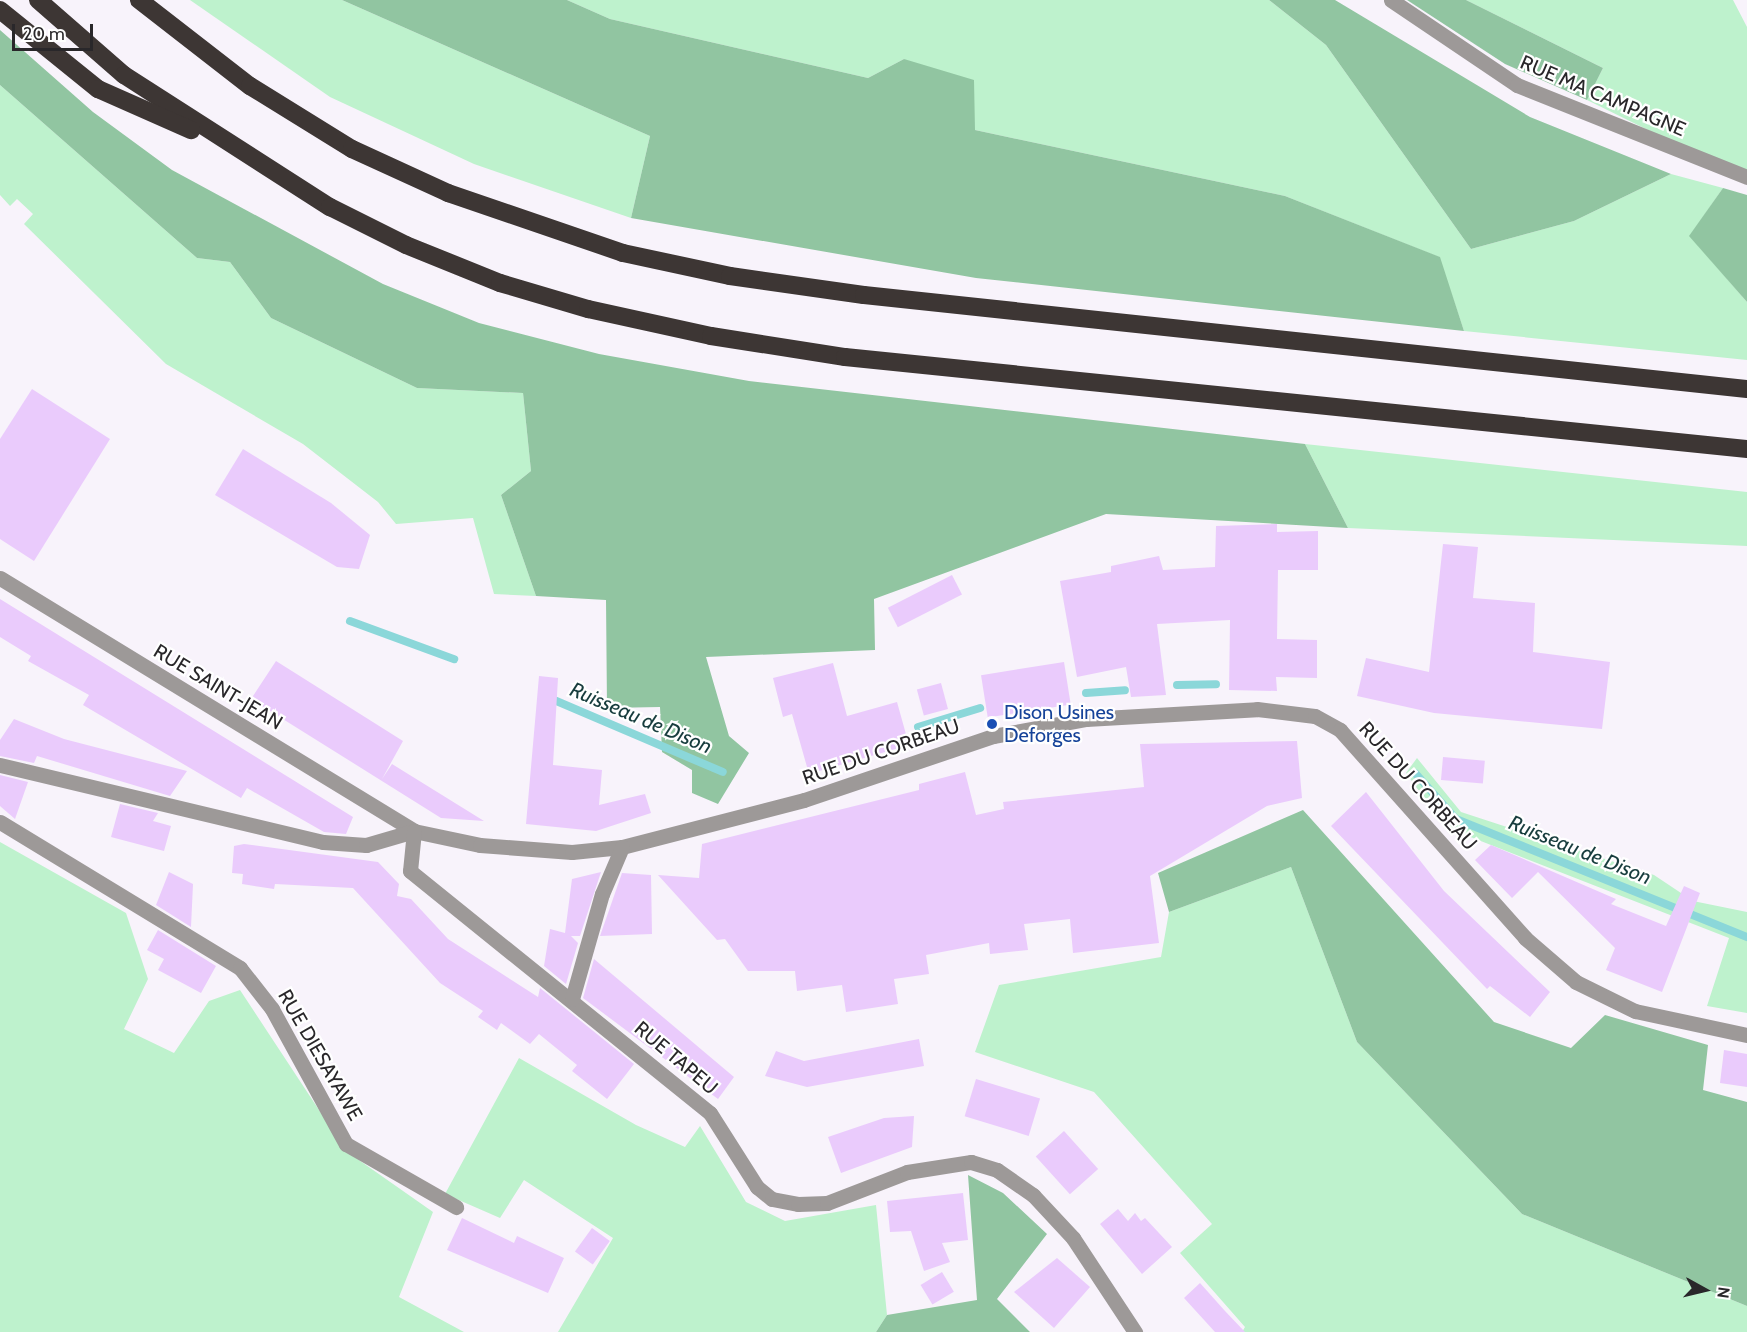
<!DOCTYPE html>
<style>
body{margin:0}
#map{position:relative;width:1747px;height:1332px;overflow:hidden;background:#f8f3fb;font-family:Cabin,sans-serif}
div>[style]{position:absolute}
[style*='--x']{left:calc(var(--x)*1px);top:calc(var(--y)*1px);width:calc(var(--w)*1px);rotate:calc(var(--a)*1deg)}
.green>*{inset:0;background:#bef2cd}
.forest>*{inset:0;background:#91c5a1}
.stream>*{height:8px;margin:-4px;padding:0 4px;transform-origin:4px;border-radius:4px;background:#8bd7d9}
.building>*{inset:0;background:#eacbfc;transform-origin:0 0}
.minor>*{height:15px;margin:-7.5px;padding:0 7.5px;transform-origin:7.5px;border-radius:7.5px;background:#9d9998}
.highway>*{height:18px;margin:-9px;padding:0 9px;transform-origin:9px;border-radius:9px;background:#3d3634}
.dots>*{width:16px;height:16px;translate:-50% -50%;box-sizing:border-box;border:3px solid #fff;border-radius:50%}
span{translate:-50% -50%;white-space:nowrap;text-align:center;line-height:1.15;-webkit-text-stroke:4.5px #fff;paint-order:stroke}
.street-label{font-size:20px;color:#29272a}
.transit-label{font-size:20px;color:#164399}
.left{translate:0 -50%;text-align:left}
.water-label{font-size:21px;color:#183d3e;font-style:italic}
.north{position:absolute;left:1675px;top:1260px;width:60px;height:60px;-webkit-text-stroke:4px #fff;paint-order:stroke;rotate:98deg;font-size:16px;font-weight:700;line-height:24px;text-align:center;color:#29272a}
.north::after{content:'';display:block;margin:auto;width:21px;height:27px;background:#29272a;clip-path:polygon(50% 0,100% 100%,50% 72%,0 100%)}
.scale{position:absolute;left:12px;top:24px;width:81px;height:27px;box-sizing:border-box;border:3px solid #29272a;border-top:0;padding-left:8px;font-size:18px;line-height:21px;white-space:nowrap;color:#29272a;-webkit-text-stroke:4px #fff;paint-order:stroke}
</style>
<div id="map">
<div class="green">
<i style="clip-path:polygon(190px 0,342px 0,650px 136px,631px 218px,474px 164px,330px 97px)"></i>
<i style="clip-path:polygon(567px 0,1269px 0,1326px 45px,1471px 249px,1574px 221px,1671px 174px,1723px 188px,1690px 236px,1747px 302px,1747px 360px,1464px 331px,1439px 257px,1285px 196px,975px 130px,904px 59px,868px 78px,610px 19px)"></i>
<i style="clip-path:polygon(1466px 0,1733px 0,1747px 27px,1747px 170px,1709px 160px,1587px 100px,1603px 68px)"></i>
<i style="clip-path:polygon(0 85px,197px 258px,230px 262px,271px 318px,417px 388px,523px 393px,531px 471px,501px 495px,536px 596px,494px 594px,473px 518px,396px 524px,378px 502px,303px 444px,166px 364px,24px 224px,33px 214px,17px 199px,10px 206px,0 195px)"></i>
<i style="clip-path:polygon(1305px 444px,1747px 492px,1747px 546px,1348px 528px)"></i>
<i style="clip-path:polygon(1417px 758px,1461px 812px,1654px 875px,1693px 901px,1747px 912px,1747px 1013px,1707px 1006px,1729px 938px,1445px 827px,1406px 773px)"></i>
<i style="clip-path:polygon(0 842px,126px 913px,148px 979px,124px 1029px,174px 1053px,209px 1001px,240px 990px,346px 1151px,433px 1212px,399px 1297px,464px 1332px,0 1332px)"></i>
<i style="clip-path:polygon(1291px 867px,1357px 1042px,1522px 1214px,1747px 1306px,1747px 1332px,1242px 1332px,1245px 1327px,1180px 1253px,1212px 1224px,1094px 1092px,975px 1052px,999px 985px,1161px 957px,1169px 912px)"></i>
<i style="clip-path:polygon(519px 1058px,636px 1125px,685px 1147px,700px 1126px,746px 1202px,785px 1221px,876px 1205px,887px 1315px,876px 1332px,558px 1332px,613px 1238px,524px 1180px,500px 1218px,445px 1194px)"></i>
</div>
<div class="forest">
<i style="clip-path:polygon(342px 0,567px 0,610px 19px,868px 78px,904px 59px,974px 80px,975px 130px,1285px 196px,1440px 257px,1464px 331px,976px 278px,631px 218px,650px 136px)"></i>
<i style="clip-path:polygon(1269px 0,1335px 0,1530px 117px,1671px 174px,1574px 221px,1471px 249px,1326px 45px)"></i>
<i style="clip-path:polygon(1407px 0,1466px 0,1603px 68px,1587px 100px,1505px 64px)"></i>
<i style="clip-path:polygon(0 30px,93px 112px,172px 170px,383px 284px,479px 323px,599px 354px,749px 381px,1305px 444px,1348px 528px,1106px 514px,874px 599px,875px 650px,706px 657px,729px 736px,749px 753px,718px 804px,692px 793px,692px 770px,662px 752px,660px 707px,607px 708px,606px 600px,536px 596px,501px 495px,531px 471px,523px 393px,417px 388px,271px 318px,230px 262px,197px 258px,0 85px)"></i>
<i style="clip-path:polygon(1723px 188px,1747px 195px,1747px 302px,1689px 236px)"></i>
<i style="clip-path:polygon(1303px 810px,1494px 1022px,1571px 1048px,1605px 1015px,1708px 1045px,1703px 1090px,1747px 1102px,1747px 1306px,1522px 1214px,1357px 1042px,1291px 867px,1169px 912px,1158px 873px)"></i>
<i style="clip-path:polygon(968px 1175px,1003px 1193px,1047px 1234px,997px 1299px,1030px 1332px,876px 1332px,887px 1315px,977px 1300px)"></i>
</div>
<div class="stream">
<i style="--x:350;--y:621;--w:111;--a:20.1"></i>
<i style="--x:1177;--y:685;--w:39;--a:-1"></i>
<i style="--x:1086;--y:693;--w:39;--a:-4"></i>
<i style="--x:547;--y:697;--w:191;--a:23.1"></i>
<i style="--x:918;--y:727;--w:65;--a:-17"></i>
<i style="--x:1415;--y:773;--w:62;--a:48.3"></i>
<i style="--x:1456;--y:819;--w:314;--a:22.1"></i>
</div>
<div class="building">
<i style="clip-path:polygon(32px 389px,110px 439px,34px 561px,0 539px,0 439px)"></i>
<i style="clip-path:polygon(243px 449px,331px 503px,370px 535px,359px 569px,337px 567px,215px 495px)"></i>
<i style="clip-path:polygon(1277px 524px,1277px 532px,1318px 531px,1318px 570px,1278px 570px,1277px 639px,1317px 640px,1317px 678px,1276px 677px,1277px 691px,1229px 690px,1230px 620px,1157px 624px,1166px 695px,1131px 697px,1126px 667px,1077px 677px,1060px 581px,1111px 572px,1111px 566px,1159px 556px,1163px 570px,1215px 567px,1216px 526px)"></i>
<i style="clip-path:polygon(1443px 544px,1478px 547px,1473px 598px,1535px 603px,1533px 652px,1610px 662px,1602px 729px,1434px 713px,1357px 696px,1366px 658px,1429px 672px)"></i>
<i style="left:952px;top:575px;width:22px;height:72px;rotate:63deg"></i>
<i style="clip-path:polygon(0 599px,353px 817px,346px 834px,324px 832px,247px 788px,241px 798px,83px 705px,89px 695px,28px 661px,31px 656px,0 637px)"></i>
<i style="clip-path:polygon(276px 661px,403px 741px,382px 779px,392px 764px,484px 821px,441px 818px,251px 699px)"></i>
<i style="left:1064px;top:662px;width:43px;height:84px;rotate:81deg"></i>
<i style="clip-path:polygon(833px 663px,847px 716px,897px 702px,909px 745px,809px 774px,792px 714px,783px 717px,773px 678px)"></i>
<i style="clip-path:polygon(539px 676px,558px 678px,553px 765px,602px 770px,599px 805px,645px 794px,651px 813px,596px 831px,526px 824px)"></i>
<i style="left:941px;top:683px;width:27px;height:25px;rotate:75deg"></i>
<i style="clip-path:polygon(14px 719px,64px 739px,187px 771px,170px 796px,37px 756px,34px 763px,0 756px,0 740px)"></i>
<i style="clip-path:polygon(1297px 741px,1302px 798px,1267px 806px,1150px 876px,1159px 943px,1073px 953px,1070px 919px,1024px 924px,1028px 950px,990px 954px,989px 943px,926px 955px,929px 974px,894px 979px,898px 1004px,846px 1012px,842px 985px,797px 991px,795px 971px,748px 971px,725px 939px,717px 940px,658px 875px,699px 878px,702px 844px,919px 790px,919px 784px,965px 772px,976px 815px,1004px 809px,1003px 802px,1144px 787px,1140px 744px)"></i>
<i style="left:1443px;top:757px;width:42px;height:23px;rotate:5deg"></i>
<i style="clip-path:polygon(0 775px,28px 782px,15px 819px,0 806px)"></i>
<i style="clip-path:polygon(1366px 792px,1444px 891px,1550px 992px,1530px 1017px,1490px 986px,1487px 989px,1331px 826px)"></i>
<i style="clip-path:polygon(120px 804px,158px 813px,153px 821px,171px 826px,164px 851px,111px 837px)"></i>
<i style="clip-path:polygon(244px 844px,378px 862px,399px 884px,397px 896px,411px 899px,448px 939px,538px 997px,540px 988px,634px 1064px,607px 1099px,572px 1071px,577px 1065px,539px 1034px,530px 1044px,501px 1023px,497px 1030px,478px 1017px,483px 1011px,440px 983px,353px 888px,275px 884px,274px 889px,242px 884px,243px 874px,232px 873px,234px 846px)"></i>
<i style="clip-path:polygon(1491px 845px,1616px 899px,1611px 904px,1666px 926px,1684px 886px,1700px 893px,1662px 992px,1606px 970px,1615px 948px,1538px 872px,1512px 898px,1475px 860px)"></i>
<i style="clip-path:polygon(169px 872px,193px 884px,191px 927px,156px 905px)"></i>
<i style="clip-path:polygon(601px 872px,580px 936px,571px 936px,578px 943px,566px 984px,544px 966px,550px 929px,565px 933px,572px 879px)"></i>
<i style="clip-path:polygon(622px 873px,651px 875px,652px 934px,600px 936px)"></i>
<i style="clip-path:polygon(158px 930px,216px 966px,201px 993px,158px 970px,164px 959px,147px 950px)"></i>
<i style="clip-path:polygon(594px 959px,734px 1077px,718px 1099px,583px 998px)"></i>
<i style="clip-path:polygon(919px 1039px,924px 1066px,807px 1087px,765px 1076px,776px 1051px,804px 1061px)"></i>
<i style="clip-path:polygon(1724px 1050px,1747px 1054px,1747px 1087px,1720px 1083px)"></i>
<i style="left:976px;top:1079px;width:67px;height:39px;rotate:17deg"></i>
<i style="clip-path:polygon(914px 1116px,912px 1147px,841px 1173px,828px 1137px,884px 1118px)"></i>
<i style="left:1064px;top:1131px;width:51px;height:38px;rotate:48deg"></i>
<i style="clip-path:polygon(963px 1193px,968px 1240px,942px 1243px,950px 1262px,924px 1271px,911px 1231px,890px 1232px,887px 1201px)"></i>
<i style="clip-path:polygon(1118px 1209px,1128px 1221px,1135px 1213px,1141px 1221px,1145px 1218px,1172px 1247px,1142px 1274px,1100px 1224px)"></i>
<i style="clip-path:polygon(462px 1218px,514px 1243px,517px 1236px,564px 1258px,548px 1293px,447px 1250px)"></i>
<i style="left:592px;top:1228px;width:22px;height:29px;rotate:36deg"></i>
<i style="clip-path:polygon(1057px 1258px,1090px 1287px,1054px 1328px,1014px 1292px)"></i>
<i style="left:942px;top:1272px;width:23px;height:25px;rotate:59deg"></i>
<i style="clip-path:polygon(1200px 1283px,1225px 1311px,1245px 1332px,1215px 1332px,1184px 1298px)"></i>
</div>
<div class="minor">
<i style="--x:1391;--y:0;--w:152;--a:34"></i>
<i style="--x:1517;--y:85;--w:248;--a:21.8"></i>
<i style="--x:0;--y:578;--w:485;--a:31.4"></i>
<i style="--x:414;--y:831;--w:67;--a:12"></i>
<i style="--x:480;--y:845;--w:92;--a:4.4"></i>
<i style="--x:572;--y:852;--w:50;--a:-5.7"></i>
<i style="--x:622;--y:847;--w:188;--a:-14.5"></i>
<i style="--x:804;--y:800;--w:200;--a:-18.7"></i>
<i style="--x:993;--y:736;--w:95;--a:-10.4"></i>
<i style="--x:1086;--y:719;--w:171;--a:-3.3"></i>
<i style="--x:1257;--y:709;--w:58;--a:6.9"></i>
<i style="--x:1315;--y:716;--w:29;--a:29"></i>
<i style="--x:1340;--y:730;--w:278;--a:48.3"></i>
<i style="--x:1525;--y:938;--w:67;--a:40.8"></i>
<i style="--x:1576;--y:982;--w:66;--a:26.2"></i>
<i style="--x:1635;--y:1011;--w:115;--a:12.1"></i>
<i style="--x:0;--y:765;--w:332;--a:13.4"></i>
<i style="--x:323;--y:842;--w:43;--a:4"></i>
<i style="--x:366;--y:845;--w:50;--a:-16.3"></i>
<i style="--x:0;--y:822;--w:281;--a:31.3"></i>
<i style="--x:240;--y:968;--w:52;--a:52"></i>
<i style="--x:272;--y:1009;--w:154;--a:61.3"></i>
<i style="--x:346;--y:1144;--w:127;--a:29.8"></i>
<i style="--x:414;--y:831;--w:40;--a:95.7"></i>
<i style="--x:410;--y:871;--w:385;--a:38.9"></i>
<i style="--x:710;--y:1113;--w:88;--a:57.6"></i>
<i style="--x:757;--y:1187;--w:19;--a:39"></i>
<i style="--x:772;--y:1199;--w:26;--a:11"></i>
<i style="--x:798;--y:1204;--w:29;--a:-2"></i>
<i style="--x:827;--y:1203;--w:86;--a:-21.2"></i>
<i style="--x:907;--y:1172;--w:65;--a:-8.9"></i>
<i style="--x:971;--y:1162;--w:27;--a:17"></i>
<i style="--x:997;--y:1170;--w:44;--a:34.8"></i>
<i style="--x:1033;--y:1195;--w:59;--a:47.1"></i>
<i style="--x:1073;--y:1238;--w:113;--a:56.6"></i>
<i style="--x:572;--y:999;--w:109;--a:-74.1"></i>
<i style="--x:602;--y:894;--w:51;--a:-66.9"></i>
</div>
<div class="highway">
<i style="--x:38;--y:0;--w:114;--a:41.1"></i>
<i style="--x:124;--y:75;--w:245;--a:32.7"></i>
<i style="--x:330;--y:207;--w:85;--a:26.6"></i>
<i style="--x:406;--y:245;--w:101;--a:22"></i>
<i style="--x:500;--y:283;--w:92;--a:16.5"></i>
<i style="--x:588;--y:309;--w:126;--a:12.4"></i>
<i style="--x:711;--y:336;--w:136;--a:8.9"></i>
<i style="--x:845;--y:357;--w:907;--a:5.82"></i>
<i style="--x:139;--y:0;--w:140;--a:37.8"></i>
<i style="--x:250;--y:86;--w:120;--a:31.7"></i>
<i style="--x:352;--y:149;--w:106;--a:24.6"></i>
<i style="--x:448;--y:193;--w:185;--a:18.9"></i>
<i style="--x:623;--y:253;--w:109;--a:12.1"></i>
<i style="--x:730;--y:276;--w:135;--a:8.1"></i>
<i style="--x:864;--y:295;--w:888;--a:6.08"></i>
<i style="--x:0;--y:10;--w:126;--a:38.9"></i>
<i style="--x:98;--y:89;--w:102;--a:23.8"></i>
</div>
<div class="dots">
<i style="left:992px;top:724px;background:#1a4fb4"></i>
</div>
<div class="street-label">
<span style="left:1603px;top:96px;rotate:23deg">RUE MA CAMPAGNE</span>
<span style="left:218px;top:687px;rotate:31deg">RUE SAINT-JEAN</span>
<span style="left:881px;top:752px;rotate:-19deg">RUE DU CORBEAU</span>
<span style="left:1418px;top:786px;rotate:48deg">RUE DU CORBEAU</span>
<span style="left:320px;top:1055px;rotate:60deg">RUE DIESAYAWE</span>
<span style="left:676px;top:1058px;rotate:40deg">RUE TAPEU</span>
</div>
<div class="transit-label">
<span class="left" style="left:1004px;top:724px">Dison Usines<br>Deforges</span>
</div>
<div class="water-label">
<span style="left:641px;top:718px;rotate:23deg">Ruisseau de Dison</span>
<span style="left:1580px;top:850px;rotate:22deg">Ruisseau de Dison</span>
</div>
<div class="north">N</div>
<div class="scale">20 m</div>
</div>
